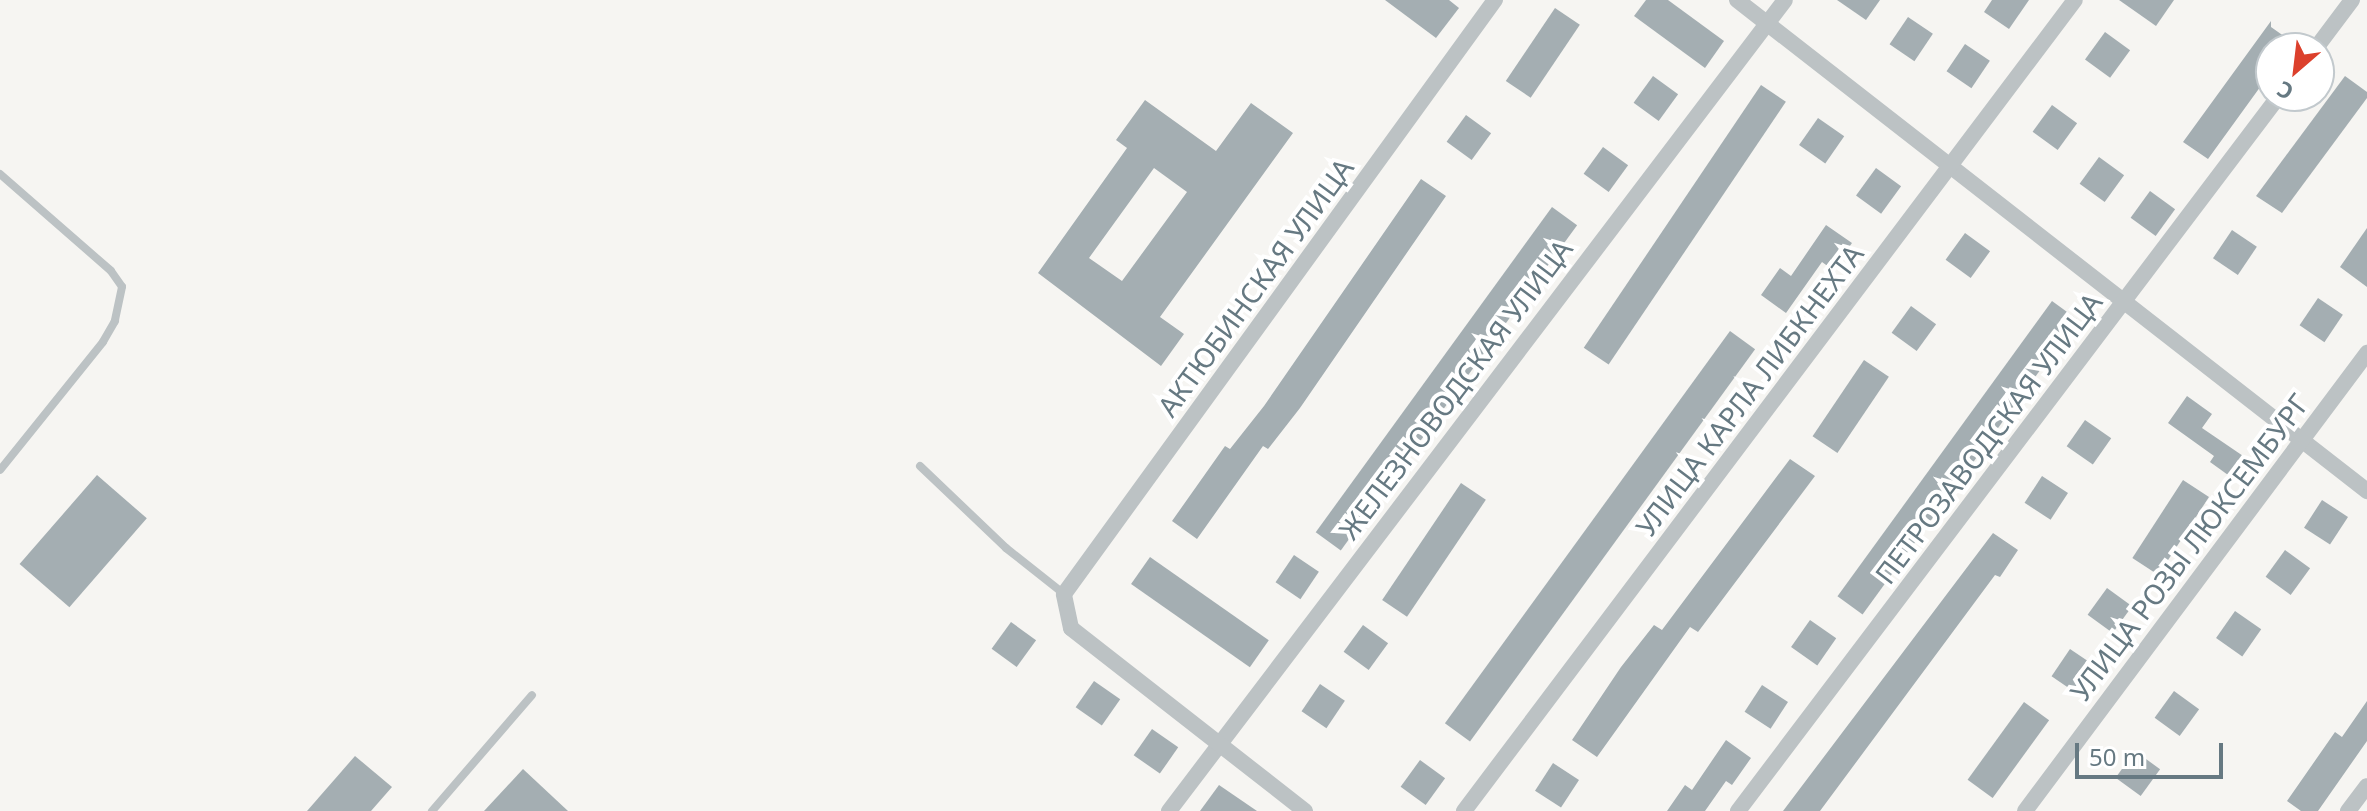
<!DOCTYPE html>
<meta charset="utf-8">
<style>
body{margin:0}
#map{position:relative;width:2367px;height:811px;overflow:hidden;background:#f6f5f2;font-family:"Noto Sans",sans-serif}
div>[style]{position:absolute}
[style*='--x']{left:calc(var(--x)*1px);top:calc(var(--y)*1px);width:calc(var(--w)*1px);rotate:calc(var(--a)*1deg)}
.building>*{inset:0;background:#a4aeb2;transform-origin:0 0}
.service>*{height:8px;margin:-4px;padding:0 4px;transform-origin:4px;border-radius:4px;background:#bcc2c4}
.minor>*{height:16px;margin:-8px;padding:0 8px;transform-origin:8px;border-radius:8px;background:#bcc2c4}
span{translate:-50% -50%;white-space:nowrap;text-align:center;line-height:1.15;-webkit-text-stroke:8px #fff;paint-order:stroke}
.street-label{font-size:28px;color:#667982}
.north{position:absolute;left:2255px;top:32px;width:80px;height:80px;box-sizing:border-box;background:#fff;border:2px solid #c2c9cd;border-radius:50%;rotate:208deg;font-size:22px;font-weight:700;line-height:32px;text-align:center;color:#667982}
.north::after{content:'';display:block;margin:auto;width:28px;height:36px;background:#dc402c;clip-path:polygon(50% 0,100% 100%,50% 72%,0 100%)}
.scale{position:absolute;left:2075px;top:743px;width:148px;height:36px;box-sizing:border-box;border:4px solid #667982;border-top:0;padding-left:10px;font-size:24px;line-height:28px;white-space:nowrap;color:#667982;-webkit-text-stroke:6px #fff;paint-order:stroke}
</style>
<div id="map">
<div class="building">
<i style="clip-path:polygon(1385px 0,1449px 0,1459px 8px,1436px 38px)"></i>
<i style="clip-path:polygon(1646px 0,1668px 0,1724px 41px,1705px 68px,1634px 16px)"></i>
<i style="clip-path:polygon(1837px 0,1880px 0,1866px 20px)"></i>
<i style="clip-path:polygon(1992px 0,2029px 0,2009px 29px,1984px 12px)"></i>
<i style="clip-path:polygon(2119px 0,2174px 0,2156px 26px)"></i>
<i style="left:1555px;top:8px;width:30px;height:88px;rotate:34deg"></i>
<i style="left:1908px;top:17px;width:30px;height:33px;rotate:34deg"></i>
<i style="clip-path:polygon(2271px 21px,2271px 27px,2301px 48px,2271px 48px,2271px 72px,2208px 159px,2183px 142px)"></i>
<i style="left:2105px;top:32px;width:31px;height:34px;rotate:36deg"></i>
<i style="left:1965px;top:44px;width:30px;height:33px;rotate:34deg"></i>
<i style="left:1653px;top:76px;width:31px;height:33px;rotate:36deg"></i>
<i style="clip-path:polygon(2345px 76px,2367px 92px,2367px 98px,2282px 213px,2256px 196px)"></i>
<i style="left:1761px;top:85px;width:30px;height:317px;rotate:34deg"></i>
<i style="clip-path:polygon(evenodd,1145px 100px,1216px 151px,1251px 103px,1293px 133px,1160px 317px,1184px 334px,1161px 366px,1038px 273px,1127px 148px,1116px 140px,1145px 100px,1154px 168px,1187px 192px,1122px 281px,1089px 258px,1154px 168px)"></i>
<i style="left:2052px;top:105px;width:31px;height:33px;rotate:36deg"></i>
<i style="left:1466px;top:115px;width:31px;height:33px;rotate:36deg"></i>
<i style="left:1818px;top:118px;width:32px;height:33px;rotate:35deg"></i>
<i style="left:1603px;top:147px;width:31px;height:33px;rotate:36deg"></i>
<i style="left:2099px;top:157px;width:31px;height:33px;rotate:36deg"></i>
<i style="left:1876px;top:168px;width:31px;height:34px;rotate:36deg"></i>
<i style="clip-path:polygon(1421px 179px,1446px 196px,1300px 408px,1268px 449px,1263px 446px,1197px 539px,1172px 521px,1225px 446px,1230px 449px,1264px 406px)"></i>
<i style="left:2150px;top:191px;width:31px;height:33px;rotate:36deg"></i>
<i style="left:1552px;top:207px;width:31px;height:402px;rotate:36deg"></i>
<i style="clip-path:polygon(1826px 225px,1852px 243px,1833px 270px,1822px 262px,1786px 313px,1761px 295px,1780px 268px,1791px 276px)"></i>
<i style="clip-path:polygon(2367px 228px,2367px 287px,2340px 267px)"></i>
<i style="left:2232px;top:230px;width:30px;height:34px;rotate:34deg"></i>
<i style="left:1965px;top:233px;width:31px;height:33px;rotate:36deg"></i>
<i style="left:2318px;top:298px;width:30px;height:33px;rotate:34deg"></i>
<i style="left:2052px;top:301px;width:31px;height:365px;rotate:36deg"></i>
<i style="left:1911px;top:306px;width:31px;height:33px;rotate:36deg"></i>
<i style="left:1730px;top:331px;width:31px;height:485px;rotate:36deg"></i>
<i style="left:1864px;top:360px;width:30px;height:92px;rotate:34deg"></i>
<i style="clip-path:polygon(2187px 396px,2212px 414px,2202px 428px,2249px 460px,2235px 480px,2210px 462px,2214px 456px,2168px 423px)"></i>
<i style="left:2085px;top:420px;width:32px;height:32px;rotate:35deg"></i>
<i style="clip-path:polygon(1790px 459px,1815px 476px,1698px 632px,1690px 627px,1597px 757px,1572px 740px,1621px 667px,1654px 625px,1662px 630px)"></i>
<i style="left:97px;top:475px;width:66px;height:118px;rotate:41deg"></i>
<i style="left:2042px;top:476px;width:31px;height:32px;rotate:33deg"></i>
<i style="left:2183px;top:480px;width:31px;height:93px;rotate:33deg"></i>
<i style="left:1461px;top:483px;width:30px;height:141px;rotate:34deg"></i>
<i style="left:2322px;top:500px;width:31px;height:33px;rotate:33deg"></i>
<i style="clip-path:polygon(1993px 533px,2018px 550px,2000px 577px,1995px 575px,1820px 811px,1783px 811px)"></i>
<i style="left:2285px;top:550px;width:31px;height:33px;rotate:36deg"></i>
<i style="left:1294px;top:555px;width:30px;height:33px;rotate:34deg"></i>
<i style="left:1150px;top:557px;width:145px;height:33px;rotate:35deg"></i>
<i style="left:2107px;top:588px;width:31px;height:33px;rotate:36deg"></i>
<i style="left:2235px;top:611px;width:32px;height:33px;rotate:35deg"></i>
<i style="left:1810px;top:620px;width:32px;height:33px;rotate:35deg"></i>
<i style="left:1011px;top:622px;width:31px;height:33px;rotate:36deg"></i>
<i style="left:1363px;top:625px;width:31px;height:33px;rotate:36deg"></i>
<i style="left:2070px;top:649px;width:30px;height:33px;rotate:34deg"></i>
<i style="left:1094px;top:681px;width:32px;height:32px;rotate:35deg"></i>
<i style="left:1320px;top:684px;width:30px;height:33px;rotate:34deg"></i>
<i style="left:1762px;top:685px;width:31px;height:32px;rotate:33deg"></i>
<i style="left:2174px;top:691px;width:31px;height:33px;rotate:36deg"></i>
<i style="clip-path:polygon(2367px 701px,2367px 741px,2318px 811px,2301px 811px,2287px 801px,2335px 732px,2342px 737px)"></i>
<i style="left:2024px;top:702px;width:31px;height:96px;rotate:36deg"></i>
<i style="left:1152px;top:729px;width:32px;height:32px;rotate:35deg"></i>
<i style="clip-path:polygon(1726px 740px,1751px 758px,1732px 785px,1726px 781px,1705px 811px,1667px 811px,1685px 785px,1692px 790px)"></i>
<i style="left:2135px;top:751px;width:31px;height:33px;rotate:36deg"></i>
<i style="clip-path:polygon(355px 756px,392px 787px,371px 811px,307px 811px)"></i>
<i style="left:1420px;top:760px;width:31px;height:33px;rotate:36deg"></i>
<i style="left:1553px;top:763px;width:31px;height:33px;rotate:33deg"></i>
<i style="clip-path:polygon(523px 769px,568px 811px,484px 811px)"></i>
<i style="clip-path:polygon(1219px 785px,1257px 811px,1200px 811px)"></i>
</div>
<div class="service">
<i style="--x:0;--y:174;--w:147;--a:41.1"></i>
<i style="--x:111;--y:271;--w:19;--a:55"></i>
<i style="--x:122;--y:287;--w:35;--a:102"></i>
<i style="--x:115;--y:321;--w:24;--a:120"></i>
<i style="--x:103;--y:342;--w:164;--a:128.8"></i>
<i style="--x:920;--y:466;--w:119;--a:43.6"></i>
<i style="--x:1006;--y:548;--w:74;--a:38.4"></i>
<i style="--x:432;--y:811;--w:153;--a:-49.2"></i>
</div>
<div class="minor">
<i style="--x:1737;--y:0;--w:799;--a:37.93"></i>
<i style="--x:2316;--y:48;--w:60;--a:-53.1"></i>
<i style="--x:1169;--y:811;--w:1018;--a:-52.78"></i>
<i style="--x:1305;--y:811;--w:297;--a:-142"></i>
<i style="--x:1071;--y:628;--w:35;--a:-102"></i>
<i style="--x:1064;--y:594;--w:734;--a:-54.04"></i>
<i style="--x:1464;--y:811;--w:1015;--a:-53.01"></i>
<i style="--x:1738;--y:811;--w:897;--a:-52.89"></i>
<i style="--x:2025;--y:811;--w:572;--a:-53.25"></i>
<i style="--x:2348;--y:811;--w:31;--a:-53"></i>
</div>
<div class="street-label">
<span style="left:1255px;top:287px;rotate:-54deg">АКТЮБИНСКАЯ УЛИЦА</span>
<span style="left:1455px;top:389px;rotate:-53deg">ЖЕЛЕЗНОВОДСКАЯ УЛИЦА</span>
<span style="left:1749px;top:390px;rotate:-53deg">УЛИЦА КАРЛА ЛИБКНЕХТА</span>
<span style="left:1988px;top:438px;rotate:-53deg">ПЕТРОЗАВОДСКАЯ УЛИЦА</span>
<span style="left:2189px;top:547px;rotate:-53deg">УЛИЦА РОЗЫ ЛЮКСЕМБУРГ</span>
</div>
<div class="north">С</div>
<div class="scale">50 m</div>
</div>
